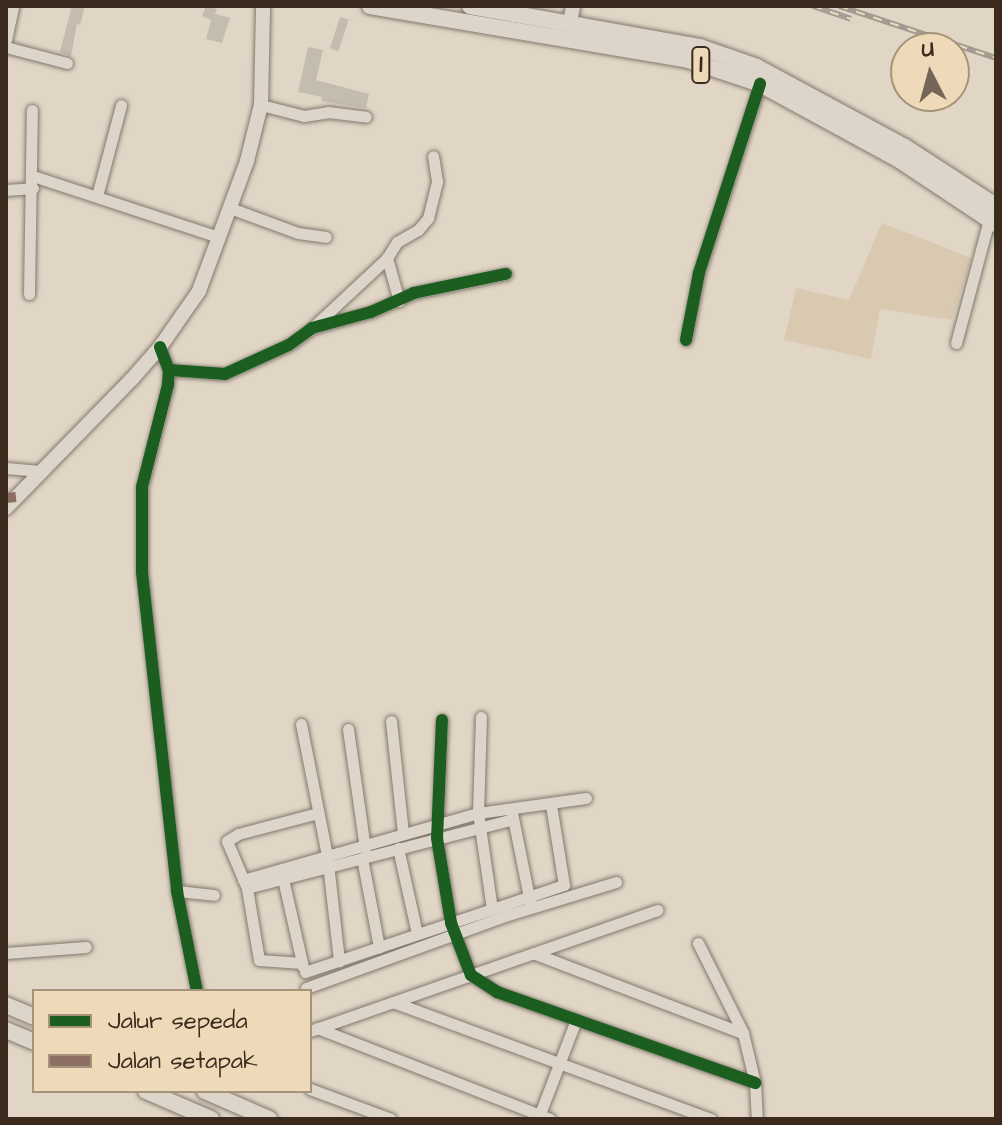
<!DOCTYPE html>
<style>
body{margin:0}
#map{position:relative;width:1002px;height:1125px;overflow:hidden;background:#e1d6c5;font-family:"Architects Daughter",sans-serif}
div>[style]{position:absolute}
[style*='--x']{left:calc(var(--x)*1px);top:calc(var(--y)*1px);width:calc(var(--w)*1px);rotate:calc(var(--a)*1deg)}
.green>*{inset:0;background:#d8c9b0}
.building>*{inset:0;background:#c4bcae;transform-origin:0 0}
.roads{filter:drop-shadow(0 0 2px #81786e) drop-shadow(0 0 2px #81786e)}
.minor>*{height:11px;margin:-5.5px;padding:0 5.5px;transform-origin:5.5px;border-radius:5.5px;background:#ddd5c9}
.major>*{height:14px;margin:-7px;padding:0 7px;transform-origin:7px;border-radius:7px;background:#ddd5c9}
.highway>*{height:16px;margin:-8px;padding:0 8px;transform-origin:8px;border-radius:8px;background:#ddd5c9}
.rail>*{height:6px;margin-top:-3px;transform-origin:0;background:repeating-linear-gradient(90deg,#eedab8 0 9px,#a39b91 0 18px);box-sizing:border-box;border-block:2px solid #a39b91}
.quiet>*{height:10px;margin-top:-5px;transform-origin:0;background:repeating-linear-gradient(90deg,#8d6e63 0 20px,transparent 0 30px)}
.cycleway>*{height:12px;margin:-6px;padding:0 6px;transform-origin:6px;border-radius:6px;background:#1b5e20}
span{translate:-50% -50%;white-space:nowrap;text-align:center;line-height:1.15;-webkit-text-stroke:8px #eedab8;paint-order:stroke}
.shield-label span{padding:2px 6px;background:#eedab8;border:2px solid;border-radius:6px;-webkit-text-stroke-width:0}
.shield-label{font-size:26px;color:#3b2a1e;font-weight:700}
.frame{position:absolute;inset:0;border:8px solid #3b2a1e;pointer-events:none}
.legend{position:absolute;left:32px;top:989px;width:280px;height:104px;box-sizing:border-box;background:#eedab8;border:2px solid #a6947a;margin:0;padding:10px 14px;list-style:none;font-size:24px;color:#3b2a1e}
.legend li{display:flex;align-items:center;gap:16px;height:40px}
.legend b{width:40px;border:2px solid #a6947a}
.north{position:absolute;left:890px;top:32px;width:80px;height:80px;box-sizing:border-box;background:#eedab8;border:2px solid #a6947a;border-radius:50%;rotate:354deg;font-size:22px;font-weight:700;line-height:32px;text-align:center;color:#3b2a1e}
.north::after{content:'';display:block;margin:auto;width:28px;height:36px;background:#756658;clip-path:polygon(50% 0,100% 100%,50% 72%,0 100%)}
</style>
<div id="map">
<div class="green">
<i style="clip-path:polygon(882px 223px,971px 258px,952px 320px,880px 309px,871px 359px,784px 340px,796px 288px,849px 300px)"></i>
</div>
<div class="building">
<i style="clip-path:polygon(72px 6px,85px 6px,80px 25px,77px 24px,71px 56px,60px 52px)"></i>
<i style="clip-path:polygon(206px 6px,217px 9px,215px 14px,230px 18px,222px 43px,206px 39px,211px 20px,202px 16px)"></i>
<i style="left:340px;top:17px;width:9px;height:33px;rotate:18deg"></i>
<i style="clip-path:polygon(308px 47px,323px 50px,316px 80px,369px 94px,366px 108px,321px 101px,322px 97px,298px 92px)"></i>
</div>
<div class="roads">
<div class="minor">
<i style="--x:6;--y:40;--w:35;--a:-78"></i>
<i style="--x:6;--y:47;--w:63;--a:14.7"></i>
<i style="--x:261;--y:105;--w:44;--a:14.3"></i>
<i style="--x:304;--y:116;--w:24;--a:-9"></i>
<i style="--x:328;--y:112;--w:38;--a:7"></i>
<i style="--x:33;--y:176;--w:196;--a:18.2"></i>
<i style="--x:6;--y:190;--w:27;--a:-4"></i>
<i style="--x:97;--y:196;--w:94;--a:-75.2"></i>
<i style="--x:230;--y:208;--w:72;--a:20.2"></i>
<i style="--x:298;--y:233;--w:28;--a:8"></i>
<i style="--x:29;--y:294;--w:184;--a:-89.1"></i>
<i style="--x:399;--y:301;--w:45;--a:-105.6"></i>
<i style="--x:387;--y:258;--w:19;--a:-58"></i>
<i style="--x:397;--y:242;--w:24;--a:-30"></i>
<i style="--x:418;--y:230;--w:16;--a:-50"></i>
<i style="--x:428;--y:218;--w:38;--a:-76"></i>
<i style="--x:437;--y:181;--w:25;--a:-99"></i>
<i style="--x:312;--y:328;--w:103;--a:-43"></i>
<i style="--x:686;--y:340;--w:68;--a:-79"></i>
<i style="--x:699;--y:273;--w:199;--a:-72.1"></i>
<i style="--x:956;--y:343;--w:127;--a:-75"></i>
<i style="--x:160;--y:347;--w:25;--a:69"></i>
<i style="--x:169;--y:370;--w:15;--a:94"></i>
<i style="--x:168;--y:385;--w:105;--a:104.3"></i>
<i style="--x:142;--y:487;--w:85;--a:90"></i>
<i style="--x:142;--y:572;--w:321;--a:83.7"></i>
<i style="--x:177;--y:891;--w:102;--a:78.7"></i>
<i style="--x:169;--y:370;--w:56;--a:4.1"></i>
<i style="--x:225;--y:374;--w:70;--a:-24.4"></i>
<i style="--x:289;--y:345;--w:29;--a:-36"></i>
<i style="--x:312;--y:328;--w:61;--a:-15.2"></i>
<i style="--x:371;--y:312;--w:47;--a:-23.8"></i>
<i style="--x:414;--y:293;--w:94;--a:-11.7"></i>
<i style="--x:6;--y:468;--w:34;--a:5"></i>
<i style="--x:481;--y:717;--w:96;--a:91.8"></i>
<i style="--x:478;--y:813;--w:97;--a:81.7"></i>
<i style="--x:442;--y:720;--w:118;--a:92.4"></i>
<i style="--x:437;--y:838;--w:86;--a:80.6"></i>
<i style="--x:451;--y:923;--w:56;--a:69"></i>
<i style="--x:471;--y:975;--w:31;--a:33"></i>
<i style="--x:497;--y:992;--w:274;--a:19.4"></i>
<i style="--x:391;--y:721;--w:113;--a:83.9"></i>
<i style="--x:301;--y:724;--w:134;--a:78.8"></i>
<i style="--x:327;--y:855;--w:107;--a:83.5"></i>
<i style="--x:348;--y:729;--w:120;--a:81.9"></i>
<i style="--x:512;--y:813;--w:91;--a:78.6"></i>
<i style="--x:398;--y:848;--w:88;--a:77.5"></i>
<i style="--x:362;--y:858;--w:91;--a:79.2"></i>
<i style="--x:283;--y:879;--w:90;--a:77.2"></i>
<i style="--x:243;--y:880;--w:244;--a:-15.9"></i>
<i style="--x:478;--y:813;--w:109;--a:-7.9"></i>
<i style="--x:247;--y:888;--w:275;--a:-14.5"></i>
<i style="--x:177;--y:891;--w:37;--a:6"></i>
<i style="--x:698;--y:943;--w:101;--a:63.4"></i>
<i style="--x:743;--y:1033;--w:51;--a:76.5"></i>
<i style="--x:755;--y:1083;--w:36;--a:87"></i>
<i style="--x:6;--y:953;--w:80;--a:-4.3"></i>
<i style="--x:533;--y:953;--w:225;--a:20.9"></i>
<i style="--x:302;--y:963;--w:43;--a:-176"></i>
<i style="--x:259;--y:960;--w:73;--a:-99.5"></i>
<i style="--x:247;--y:888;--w:51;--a:-113.1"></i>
<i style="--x:227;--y:841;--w:13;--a:-32"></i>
<i style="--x:238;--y:834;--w:83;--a:-14.7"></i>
<i style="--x:305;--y:972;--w:273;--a:-18.6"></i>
<i style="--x:564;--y:885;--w:81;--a:-99.2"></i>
<i style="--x:306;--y:988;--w:215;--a:-19.9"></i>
<i style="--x:508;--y:915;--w:113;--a:-17"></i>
<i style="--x:393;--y:1002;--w:339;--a:20.2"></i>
<i style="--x:317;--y:1028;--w:250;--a:21.3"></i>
<i style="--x:310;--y:1031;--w:368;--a:-19.2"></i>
<i style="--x:310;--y:1089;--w:86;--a:20.3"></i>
<i style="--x:538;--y:1119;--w:106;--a:-69"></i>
</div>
<div class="major">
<i style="--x:570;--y:22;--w:16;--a:-79"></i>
<i style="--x:6;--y:508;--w:180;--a:-45.7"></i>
<i style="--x:132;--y:379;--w:43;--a:-48.8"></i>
<i style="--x:160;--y:347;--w:68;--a:-55.1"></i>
<i style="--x:199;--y:291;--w:139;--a:-69.7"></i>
<i style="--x:247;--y:161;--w:58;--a:-76"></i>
<i style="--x:261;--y:105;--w:99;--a:-88.8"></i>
</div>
<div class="highway">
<i style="--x:370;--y:6;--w:323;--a:9.6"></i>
<i style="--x:688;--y:60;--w:76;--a:18.4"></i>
<i style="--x:760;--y:84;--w:161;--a:28.6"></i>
<i style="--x:901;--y:161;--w:114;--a:33.6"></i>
<i style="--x:470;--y:6;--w:234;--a:10.1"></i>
<i style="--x:700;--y:47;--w:60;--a:19.3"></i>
<i style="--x:757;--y:67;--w:168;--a:28.4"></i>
<i style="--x:905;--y:147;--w:108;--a:33"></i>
<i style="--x:6;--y:1005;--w:30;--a:23"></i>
<i style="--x:6;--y:1030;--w:30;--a:23"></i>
<i style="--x:146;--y:1091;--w:71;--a:23.3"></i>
<i style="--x:205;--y:1091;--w:70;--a:23.6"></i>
</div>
</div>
<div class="rail">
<i style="--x:813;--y:6;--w:40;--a:18.9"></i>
<i style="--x:839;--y:6;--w:165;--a:18.3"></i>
</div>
<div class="quiet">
<i style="--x:6;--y:498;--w:10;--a:-6"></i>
</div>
<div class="cycleway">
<i style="--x:686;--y:340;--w:68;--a:-79"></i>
<i style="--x:699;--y:273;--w:199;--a:-72.1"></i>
<i style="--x:160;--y:347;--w:25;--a:69"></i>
<i style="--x:169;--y:370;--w:15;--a:94"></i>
<i style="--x:168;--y:385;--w:105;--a:104.3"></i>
<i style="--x:142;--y:487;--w:85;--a:90"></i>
<i style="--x:142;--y:572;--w:321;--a:83.7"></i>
<i style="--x:177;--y:891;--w:102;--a:78.7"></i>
<i style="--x:169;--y:370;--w:56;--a:4.1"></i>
<i style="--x:225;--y:374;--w:70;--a:-24.4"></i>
<i style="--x:289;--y:345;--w:29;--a:-36"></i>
<i style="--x:312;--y:328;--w:61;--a:-15.2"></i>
<i style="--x:371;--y:312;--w:47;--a:-23.8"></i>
<i style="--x:414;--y:293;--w:94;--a:-11.7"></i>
<i style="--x:442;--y:720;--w:118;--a:92.4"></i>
<i style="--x:437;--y:838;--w:86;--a:80.6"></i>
<i style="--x:451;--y:923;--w:56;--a:69"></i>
<i style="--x:471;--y:975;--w:31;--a:33"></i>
<i style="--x:497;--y:992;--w:274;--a:19.4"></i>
</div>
<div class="shield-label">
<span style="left:701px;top:65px">1</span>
</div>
<div class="frame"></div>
<ul class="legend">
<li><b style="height:10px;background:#1b5e20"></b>Jalur sepeda</li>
<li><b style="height:10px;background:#8d6e63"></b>Jalan setapak</li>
</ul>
<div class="north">U</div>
</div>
